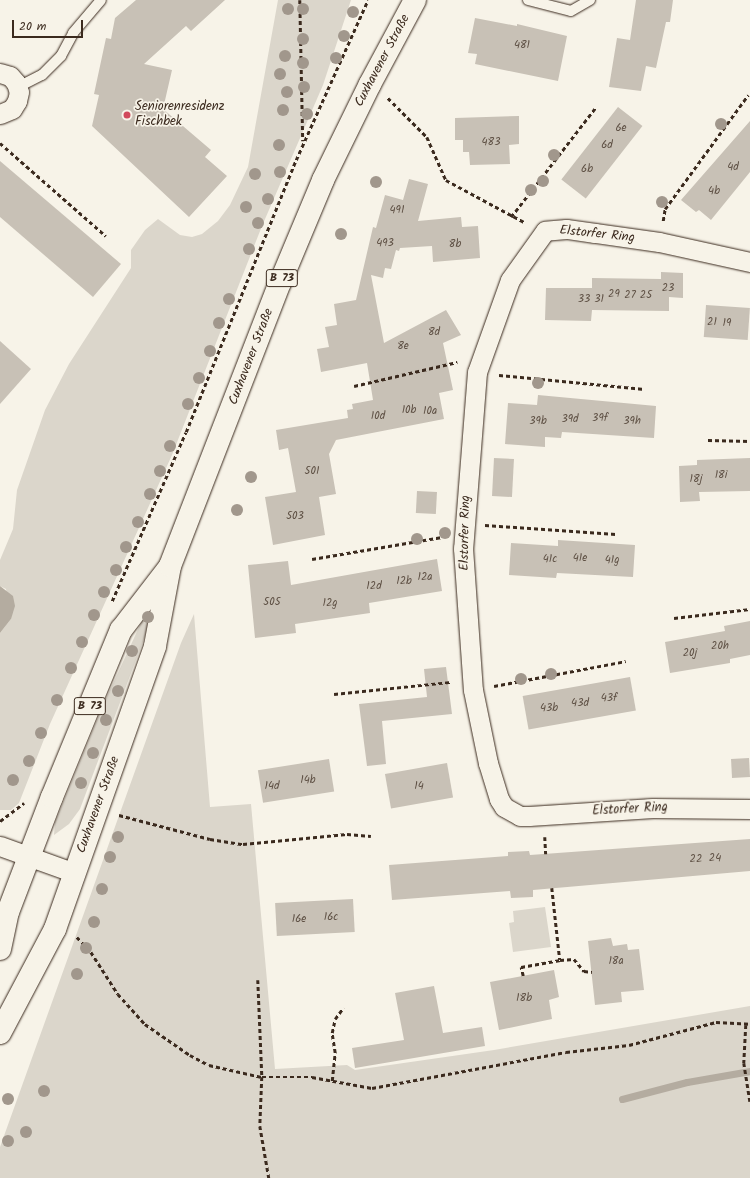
<!DOCTYPE html>
<meta charset="utf-8">
<style>
body{margin:0}
#map{position:relative;width:750px;height:1178px;overflow:hidden;background:#f7f3e8;font-family:Kalam,sans-serif}
div>[style]{position:absolute}
[style*='--x']{left:calc(var(--x)*1px);top:calc(var(--y)*1px);width:calc(var(--w)*1px);rotate:calc(var(--a)*1deg)}
.green>*{inset:0;background:#dbd6cb}
.water>*{inset:0;background:#b4aca0}
.stream>*{height:7px;margin:-3.5px;padding:0 3.5px;transform-origin:3.5px;border-radius:3.5px;background:#b4aca0}
.building>*{inset:0;background:#c8c1b6;transform-origin:0 0}
.path>*{height:2.5px;margin-top:-1.25px;transform-origin:0;background:repeating-linear-gradient(90deg,#3b2a1e 0 4px,transparent 0 7px)}
.roads{filter:drop-shadow(0 0 1px #3b2a1e) drop-shadow(0 0 1px #3b2a1e)}
.service>*{height:10px;margin:-5px;padding:0 5px;transform-origin:5px;border-radius:5px;background:#f7f3e8}
.minor>*{height:19px;margin:-9.5px;padding:0 9.5px;transform-origin:9.5px;border-radius:9.5px;background:#f7f3e8}
.primary>*{height:22px;margin:-11px;padding:0 11px;transform-origin:11px;border-radius:11px;background:#f7f3e8}
.trees>*{width:12px;height:12px;margin:-6px;border-radius:50%;background:#a1978c}
.dots>*{width:11px;height:11px;translate:-50% -50%;box-sizing:border-box;border:2px solid #f7f3e8;border-radius:50%}
span{translate:-50% -50%;white-space:nowrap;text-align:center;line-height:1.15;-webkit-text-stroke:3.5px #f7f3e8;paint-order:stroke}
.number-label{font-size:11px;color:#5e5044}
.number-label span{-webkit-text-stroke-width:0}
.shield-label span{padding:1px 3px;background:#f7f3e8;border:1px solid;border-radius:3px;-webkit-text-stroke-width:0}
.shield-label{font-size:12px;color:#3b2a1e;font-weight:700}
.street-label{font-size:13px;color:#3b2a1e}
.poi-label{font-size:13px;color:#3b2a1e}
.left{translate:0 -50%;text-align:left}
.scale{position:absolute;left:12px;top:20px;width:71px;height:18px;box-sizing:border-box;border:2px solid #3b2a1e;border-top:0;padding-left:5px;font-size:12px;line-height:14px;white-space:nowrap;color:#3b2a1e;-webkit-text-stroke:3px #f7f3e8;paint-order:stroke}
</style>
<div id="map">
<div class="green">
<i style="clip-path:polygon(278px 0,351px 0,323px 85px,262px 226px,172px 455px,50px 724px,19px 803px,11px 810px,0 810px,0 633px,11px 619px,6px 589px,0 586px,0 560px,13px 529px,17px 490px,45px 410px,69px 364px,131px 268px,131px 250px,145px 230px,158px 219px,180px 235px,192px 237px,202px 234px,218px 221px,230px 205px,248px 167px)"></i>
<i style="clip-path:polygon(152px 599px,148px 628px,80px 809px,69px 824px,54px 835px,55px 822px,104px 703px)"></i>
<i style="clip-path:polygon(194px 614px,210px 807px,251px 804px,275px 1069px,347px 1065px,355px 1070px,494px 1050px,750px 1006px,750px 1178px,0 1178px,0 1147px,181px 643px)"></i>
<i style="clip-path:polygon(545px 907px,551px 947px,513px 952px,509px 923px,514px 922px,513px 911px)"></i>
</div>
<div class="water">
<i style="clip-path:polygon(0 586px,13px 596px,15px 606px,11px 619px,0 633px)"></i>
</div>
<div class="stream">
<i style="--x:622;--y:1099;--w:67;--a:-14.7"></i>
<i style="--x:687;--y:1082;--w:64;--a:-9.9"></i>
</div>
<div class="building">
<i style="clip-path:polygon(136px 0,225px 0,191px 31px,186px 26px,144px 64px,172px 70px,163px 109px,211px 150px,205px 157px,227px 176px,189px 217px,92px 126px,99px 95px,94px 94px,106px 38px,111px 39px,115px 18px)"></i>
<i style="clip-path:polygon(636px 0,673px 0,670px 22px,666px 22px,656px 68px,646px 66px,641px 91px,609px 87px,617px 38px,630px 40px)"></i>
<i style="clip-path:polygon(475px 18px,517px 26px,517px 24px,567px 36px,558px 81px,475px 64px,477px 54px,468px 53px)"></i>
<i style="left:618px;top:107px;width:31px;height:92px;rotate:38deg"></i>
<i style="clip-path:polygon(519px 116px,519px 144px,509px 145px,510px 164px,470px 165px,469px 152px,463px 152px,463px 140px,455px 140px,455px 118px)"></i>
<i style="clip-path:polygon(750px 121px,750px 172px,711px 220px,699px 210px,696px 212px,681px 200px)"></i>
<i style="clip-path:polygon(0 161px,121px 264px,93px 297px,0 217px)"></i>
<i style="clip-path:polygon(409px 179px,428px 184px,418px 221px,461px 217px,462px 227px,478px 226px,480px 258px,433px 262px,432px 246px,400px 248px,399px 251px,396px 250px,391px 269px,385px 268px,383px 278px,371px 275px,384px 343px,446px 310px,461px 335px,443px 343px,453px 390px,439px 393px,444px 419px,336px 440px,329px 454px,336px 494px,319px 497px,325px 535px,273px 545px,265px 497px,296px 492px,288px 448px,279px 450px,276px 430px,348px 418px,347px 410px,353px 409px,352px 404px,373px 400px,367px 363px,321px 372px,317px 349px,329px 347px,325px 327px,337px 325px,334px 304px,356px 300px,373px 227px,376px 228px,385px 195px,403px 200px)"></i>
<i style="clip-path:polygon(661px 272px,683px 273px,683px 298px,669px 297px,669px 311px,592px 310px,591px 321px,545px 320px,546px 288px,592px 288px,592px 278px,661px 279px)"></i>
<i style="left:706px;top:305px;width:44px;height:32px;rotate:4deg"></i>
<i style="clip-path:polygon(0 341px,31px 369px,0 404px)"></i>
<i style="clip-path:polygon(538px 395px,656px 406px,654px 438px,562px 432px,561px 438px,545px 437px,545px 447px,505px 444px,508px 403px,537px 405px)"></i>
<i style="left:494px;top:458px;width:20px;height:38px;rotate:3deg"></i>
<i style="clip-path:polygon(750px 458px,750px 491px,699px 492px,700px 501px,680px 502px,679px 466px,697px 465px,697px 460px)"></i>
<i style="left:417px;top:491px;width:20px;height:22px;rotate:3deg"></i>
<i style="clip-path:polygon(558px 540px,635px 545px,633px 577px,557px 573px,556px 578px,509px 575px,511px 543px,558px 546px)"></i>
<i style="clip-path:polygon(437px 559px,442px 591px,369px 603px,370px 613px,295px 624px,296px 633px,255px 638px,248px 565px,288px 561px,291px 585px)"></i>
<i style="clip-path:polygon(750px 621px,750px 655px,730px 659px,730px 663px,670px 673px,665px 642px,725px 631px,724px 626px)"></i>
<i style="clip-path:polygon(446px 667px,452px 714px,382px 721px,386px 764px,367px 766px,359px 704px,427px 697px,424px 669px)"></i>
<i style="left:630px;top:677px;width:34px;height:109px;rotate:80deg"></i>
<i style="left:749px;top:758px;width:19px;height:18px;rotate:87deg"></i>
<i style="left:329px;top:759px;width:33px;height:72px;rotate:81deg"></i>
<i style="left:447px;top:763px;width:35px;height:63px;rotate:80deg"></i>
<i style="clip-path:polygon(750px 839px,750px 871px,533px 890px,533px 897px,511px 898px,510px 891px,392px 900px,389px 865px,508px 856px,508px 852px,529px 851px,530px 855px)"></i>
<i style="left:353px;top:899px;width:33px;height:78px;rotate:87deg"></i>
<i style="clip-path:polygon(611px 938px,613px 946px,627px 944px,628px 950px,639px 949px,644px 990px,621px 992px,622px 1002px,595px 1005px,588px 941px)"></i>
<i style="clip-path:polygon(554px 970px,559px 997px,549px 1000px,552px 1019px,499px 1030px,490px 982px)"></i>
<i style="clip-path:polygon(434px 986px,443px 1033px,482px 1027px,485px 1046px,355px 1068px,352px 1048px,404px 1040px,395px 993px)"></i>
</div>
<div class="path">
<i style="--x:300;--y:0;--w:141;--a:88.8"></i>
<i style="--x:388;--y:98;--w:55;--a:45"></i>
<i style="--x:427;--y:137;--w:47;--a:66.2"></i>
<i style="--x:446;--y:180;--w:89;--a:28.3"></i>
<i style="--x:0;--y:143;--w:141;--a:41.3"></i>
<i style="--x:511;--y:217;--w:139;--a:-52.3"></i>
<i style="--x:663;--y:221;--w:12;--a:-81"></i>
<i style="--x:665;--y:209;--w:141;--a:-53.9"></i>
<i style="--x:499;--y:375;--w:146;--a:5.5"></i>
<i style="--x:354;--y:386;--w:106;--a:-13.1"></i>
<i style="--x:708;--y:440;--w:42;--a:1.4"></i>
<i style="--x:485;--y:525;--w:131;--a:3.9"></i>
<i style="--x:312;--y:559;--w:132;--a:-9.6"></i>
<i style="--x:112;--y:601;--w:184;--a:-66.4"></i>
<i style="--x:186;--y:432;--w:293;--a:-68"></i>
<i style="--x:296;--y:160;--w:175;--a:-65.8"></i>
<i style="--x:674;--y:618;--w:77;--a:-6.8"></i>
<i style="--x:494;--y:686;--w:134;--a:-10.7"></i>
<i style="--x:334;--y:694;--w:118;--a:-5.9"></i>
<i style="--x:119;--y:815;--w:94;--a:14.8"></i>
<i style="--x:210;--y:839;--w:33;--a:9"></i>
<i style="--x:243;--y:844;--w:104;--a:-5.5"></i>
<i style="--x:347;--y:834;--w:24;--a:5"></i>
<i style="--x:0;--y:821;--w:30;--a:-37"></i>
<i style="--x:545;--y:837;--w:17;--a:87"></i>
<i style="--x:552;--y:888;--w:72;--a:83.7"></i>
<i style="--x:560;--y:960;--w:14;--a:-4"></i>
<i style="--x:574;--y:959;--w:16;--a:50"></i>
<i style="--x:584;--y:971;--w:8;--a:7"></i>
<i style="--x:77;--y:937;--w:21;--a:47"></i>
<i style="--x:91;--y:952;--w:50;--a:57.3"></i>
<i style="--x:118;--y:994;--w:40;--a:48"></i>
<i style="--x:145;--y:1024;--w:55;--a:34.6"></i>
<i style="--x:190;--y:1055;--w:21;--a:28"></i>
<i style="--x:209;--y:1065;--w:54;--a:12.8"></i>
<i style="--x:262;--y:1077;--w:50;--a:0"></i>
<i style="--x:312;--y:1077;--w:61;--a:10.4"></i>
<i style="--x:372;--y:1088;--w:197;--a:-10.5"></i>
<i style="--x:566;--y:1052;--w:63;--a:-6.3"></i>
<i style="--x:629;--y:1045;--w:90;--a:-14.8"></i>
<i style="--x:716;--y:1022;--w:34;--a:3"></i>
<i style="--x:523;--y:976;--w:9;--a:-103"></i>
<i style="--x:521;--y:967;--w:40;--a:-10"></i>
<i style="--x:258;--y:980;--w:97;--a:87.6"></i>
<i style="--x:262;--y:1077;--w:49;--a:92.3"></i>
<i style="--x:260;--y:1126;--w:53;--a:80.2"></i>
<i style="--x:746;--y:1025;--w:38;--a:93"></i>
<i style="--x:744;--y:1063;--w:39;--a:81"></i>
<i style="--x:332;--y:1081;--w:28;--a:-84"></i>
<i style="--x:335;--y:1053;--w:20;--a:-99"></i>
<i style="--x:332;--y:1033;--w:14;--a:-78"></i>
<i style="--x:335;--y:1019;--w:14;--a:-54"></i>
</div>
<div class="roads">
<div class="service">
<i style="--x:528;--y:0;--w:44;--a:14.3"></i>
<i style="--x:571;--y:11;--w:22;--a:-30"></i>
<i style="--x:18;--y:87;--w:27;--a:-27"></i>
<i style="--x:42;--y:75;--w:27;--a:-45"></i>
<i style="--x:61;--y:56;--w:26;--a:-62"></i>
<i style="--x:73;--y:33;--w:43;--a:-49.7"></i>
</div>
<div class="minor">
<i style="--x:0;--y:73;--w:10;--a:17"></i>
<i style="--x:10;--y:76;--w:9;--a:49"></i>
<i style="--x:16;--y:83;--w:9;--a:72"></i>
<i style="--x:19;--y:92;--w:9;--a:103"></i>
<i style="--x:17;--y:101;--w:9;--a:122"></i>
<i style="--x:12;--y:109;--w:13;--a:157"></i>
<i style="--x:750;--y:262;--w:93;--a:-167.6"></i>
<i style="--x:659;--y:242;--w:65;--a:-172"></i>
<i style="--x:595;--y:233;--w:29;--a:-172"></i>
<i style="--x:566;--y:229;--w:21;--a:175"></i>
<i style="--x:545;--y:231;--w:60;--a:125.5"></i>
<i style="--x:510;--y:280;--w:98;--a:109.7"></i>
<i style="--x:477;--y:372;--w:177;--a:94.5"></i>
<i style="--x:463;--y:548;--w:142;--a:86"></i>
<i style="--x:473;--y:690;--w:75;--a:78.4"></i>
<i style="--x:488;--y:763;--w:38;--a:73"></i>
<i style="--x:499;--y:799;--w:9;--a:58"></i>
<i style="--x:504;--y:807;--w:18;--a:29"></i>
<i style="--x:520;--y:816;--w:9;--a:0"></i>
<i style="--x:529;--y:816;--w:124;--a:-3.7"></i>
<i style="--x:653;--y:808;--w:97;--a:0.6"></i>
<i style="--x:0;--y:846;--w:80;--a:19.8"></i>
</div>
<div class="primary">
<i style="--x:0;--y:949;--w:38;--a:-78"></i>
<i style="--x:8;--y:912;--w:123;--a:-69.1"></i>
<i style="--x:52;--y:797;--w:181;--a:-67.6"></i>
<i style="--x:121;--y:630;--w:77;--a:-52.4"></i>
<i style="--x:0;--y:1033;--w:118;--a:-62.1"></i>
<i style="--x:55;--y:929;--w:300;--a:-70.5"></i>
<i style="--x:155;--y:646;--w:81;--a:-79.4"></i>
<i style="--x:170;--y:566;--w:304;--a:-68.8"></i>
<i style="--x:280;--y:283;--w:112;--a:-67.3"></i>
<i style="--x:323;--y:180;--w:107;--a:-63.9"></i>
<i style="--x:370;--y:84;--w:95;--a:-61.8"></i>
</div>
</div>
<div class="trees">
<i style="left:288px;top:9px"></i>
<i style="left:303px;top:9px"></i>
<i style="left:353px;top:12px"></i>
<i style="left:344px;top:36px"></i>
<i style="left:303px;top:39px"></i>
<i style="left:285px;top:56px"></i>
<i style="left:336px;top:58px"></i>
<i style="left:303px;top:63px"></i>
<i style="left:280px;top:74px"></i>
<i style="left:304px;top:87px"></i>
<i style="left:287px;top:92px"></i>
<i style="left:283px;top:110px"></i>
<i style="left:307px;top:114px"></i>
<i style="left:721px;top:124px"></i>
<i style="left:279px;top:145px"></i>
<i style="left:554px;top:155px"></i>
<i style="left:280px;top:172px"></i>
<i style="left:255px;top:174px"></i>
<i style="left:543px;top:181px"></i>
<i style="left:376px;top:182px"></i>
<i style="left:531px;top:190px"></i>
<i style="left:268px;top:199px"></i>
<i style="left:662px;top:202px"></i>
<i style="left:246px;top:207px"></i>
<i style="left:258px;top:223px"></i>
<i style="left:341px;top:234px"></i>
<i style="left:249px;top:249px"></i>
<i style="left:229px;top:299px"></i>
<i style="left:219px;top:323px"></i>
<i style="left:210px;top:351px"></i>
<i style="left:199px;top:378px"></i>
<i style="left:538px;top:383px"></i>
<i style="left:188px;top:404px"></i>
<i style="left:170px;top:446px"></i>
<i style="left:160px;top:471px"></i>
<i style="left:251px;top:477px"></i>
<i style="left:150px;top:494px"></i>
<i style="left:237px;top:510px"></i>
<i style="left:138px;top:522px"></i>
<i style="left:445px;top:533px"></i>
<i style="left:417px;top:539px"></i>
<i style="left:126px;top:547px"></i>
<i style="left:116px;top:570px"></i>
<i style="left:104px;top:592px"></i>
<i style="left:94px;top:615px"></i>
<i style="left:148px;top:617px"></i>
<i style="left:82px;top:642px"></i>
<i style="left:132px;top:651px"></i>
<i style="left:71px;top:668px"></i>
<i style="left:551px;top:674px"></i>
<i style="left:521px;top:679px"></i>
<i style="left:118px;top:691px"></i>
<i style="left:57px;top:700px"></i>
<i style="left:106px;top:720px"></i>
<i style="left:41px;top:733px"></i>
<i style="left:93px;top:753px"></i>
<i style="left:29px;top:761px"></i>
<i style="left:13px;top:780px"></i>
<i style="left:81px;top:783px"></i>
<i style="left:118px;top:837px"></i>
<i style="left:110px;top:857px"></i>
<i style="left:102px;top:889px"></i>
<i style="left:94px;top:922px"></i>
<i style="left:86px;top:948px"></i>
<i style="left:77px;top:974px"></i>
<i style="left:44px;top:1091px"></i>
<i style="left:8px;top:1099px"></i>
<i style="left:26px;top:1132px"></i>
<i style="left:8px;top:1141px"></i>
</div>
<div class="dots">
<i style="left:127px;top:115px;background:#d1495b"></i>
</div>
<div class="number-label">
<span style="left:522px;top:45px">481</span>
<span style="left:621px;top:128px">6e</span>
<span style="left:491px;top:142px">483</span>
<span style="left:607px;top:145px">6d</span>
<span style="left:733px;top:167px">4d</span>
<span style="left:587px;top:169px">6b</span>
<span style="left:714px;top:191px">4b</span>
<span style="left:397px;top:210px">491</span>
<span style="left:385px;top:243px">493</span>
<span style="left:455px;top:244px">8b</span>
<span style="left:668px;top:288px">23</span>
<span style="left:614px;top:294px">29</span>
<span style="left:630px;top:295px">27</span>
<span style="left:646px;top:295px">25</span>
<span style="left:584px;top:299px">33</span>
<span style="left:599px;top:299px">31</span>
<span style="left:712px;top:322px">21</span>
<span style="left:727px;top:323px">19</span>
<span style="left:434px;top:332px">8d</span>
<span style="left:403px;top:346px">8e</span>
<span style="left:409px;top:410px">10b</span>
<span style="left:430px;top:411px">10a</span>
<span style="left:378px;top:416px">10d</span>
<span style="left:600px;top:418px">39f</span>
<span style="left:570px;top:419px">39d</span>
<span style="left:538px;top:421px">39b</span>
<span style="left:632px;top:421px">39h</span>
<span style="left:312px;top:471px">501</span>
<span style="left:721px;top:475px">18i</span>
<span style="left:696px;top:479px">18j</span>
<span style="left:295px;top:516px">503</span>
<span style="left:580px;top:558px">41e</span>
<span style="left:550px;top:559px">41c</span>
<span style="left:612px;top:560px">41g</span>
<span style="left:425px;top:577px">12a</span>
<span style="left:404px;top:581px">12b</span>
<span style="left:374px;top:586px">12d</span>
<span style="left:272px;top:602px">505</span>
<span style="left:330px;top:603px">12g</span>
<span style="left:720px;top:646px">20h</span>
<span style="left:690px;top:653px">20j</span>
<span style="left:609px;top:698px">43f</span>
<span style="left:580px;top:703px">43d</span>
<span style="left:549px;top:708px">43b</span>
<span style="left:308px;top:780px">14b</span>
<span style="left:272px;top:786px">14d</span>
<span style="left:419px;top:786px">14</span>
<span style="left:715px;top:858px">24</span>
<span style="left:696px;top:859px">22</span>
<span style="left:331px;top:917px">16c</span>
<span style="left:299px;top:919px">16e</span>
<span style="left:616px;top:961px">18a</span>
<span style="left:524px;top:998px">18b</span>
</div>
<div class="shield-label">
<span style="left:282px;top:278px">B 73</span>
<span style="left:90px;top:706px">B 73</span>
</div>
<div class="street-label">
<span style="left:383px;top:61px;rotate:-62deg">Cuxhavener Straße</span>
<span style="left:597px;top:235px;rotate:6deg">Elstorfer Ring</span>
<span style="left:252px;top:357px;rotate:-69deg">Cuxhavener Straße</span>
<span style="left:466px;top:533px;rotate:-89deg">Elstorfer Ring</span>
<span style="left:99px;top:805px;rotate:-70deg">Cuxhavener Straße</span>
<span style="left:630px;top:810px;rotate:-3deg">Elstorfer Ring</span>
</div>
<div class="poi-label">
<span class="left" style="left:135px;top:115px">Seniorenresidenz<br>Fischbek</span>
</div>
<div class="scale">20 m</div>
</div>
